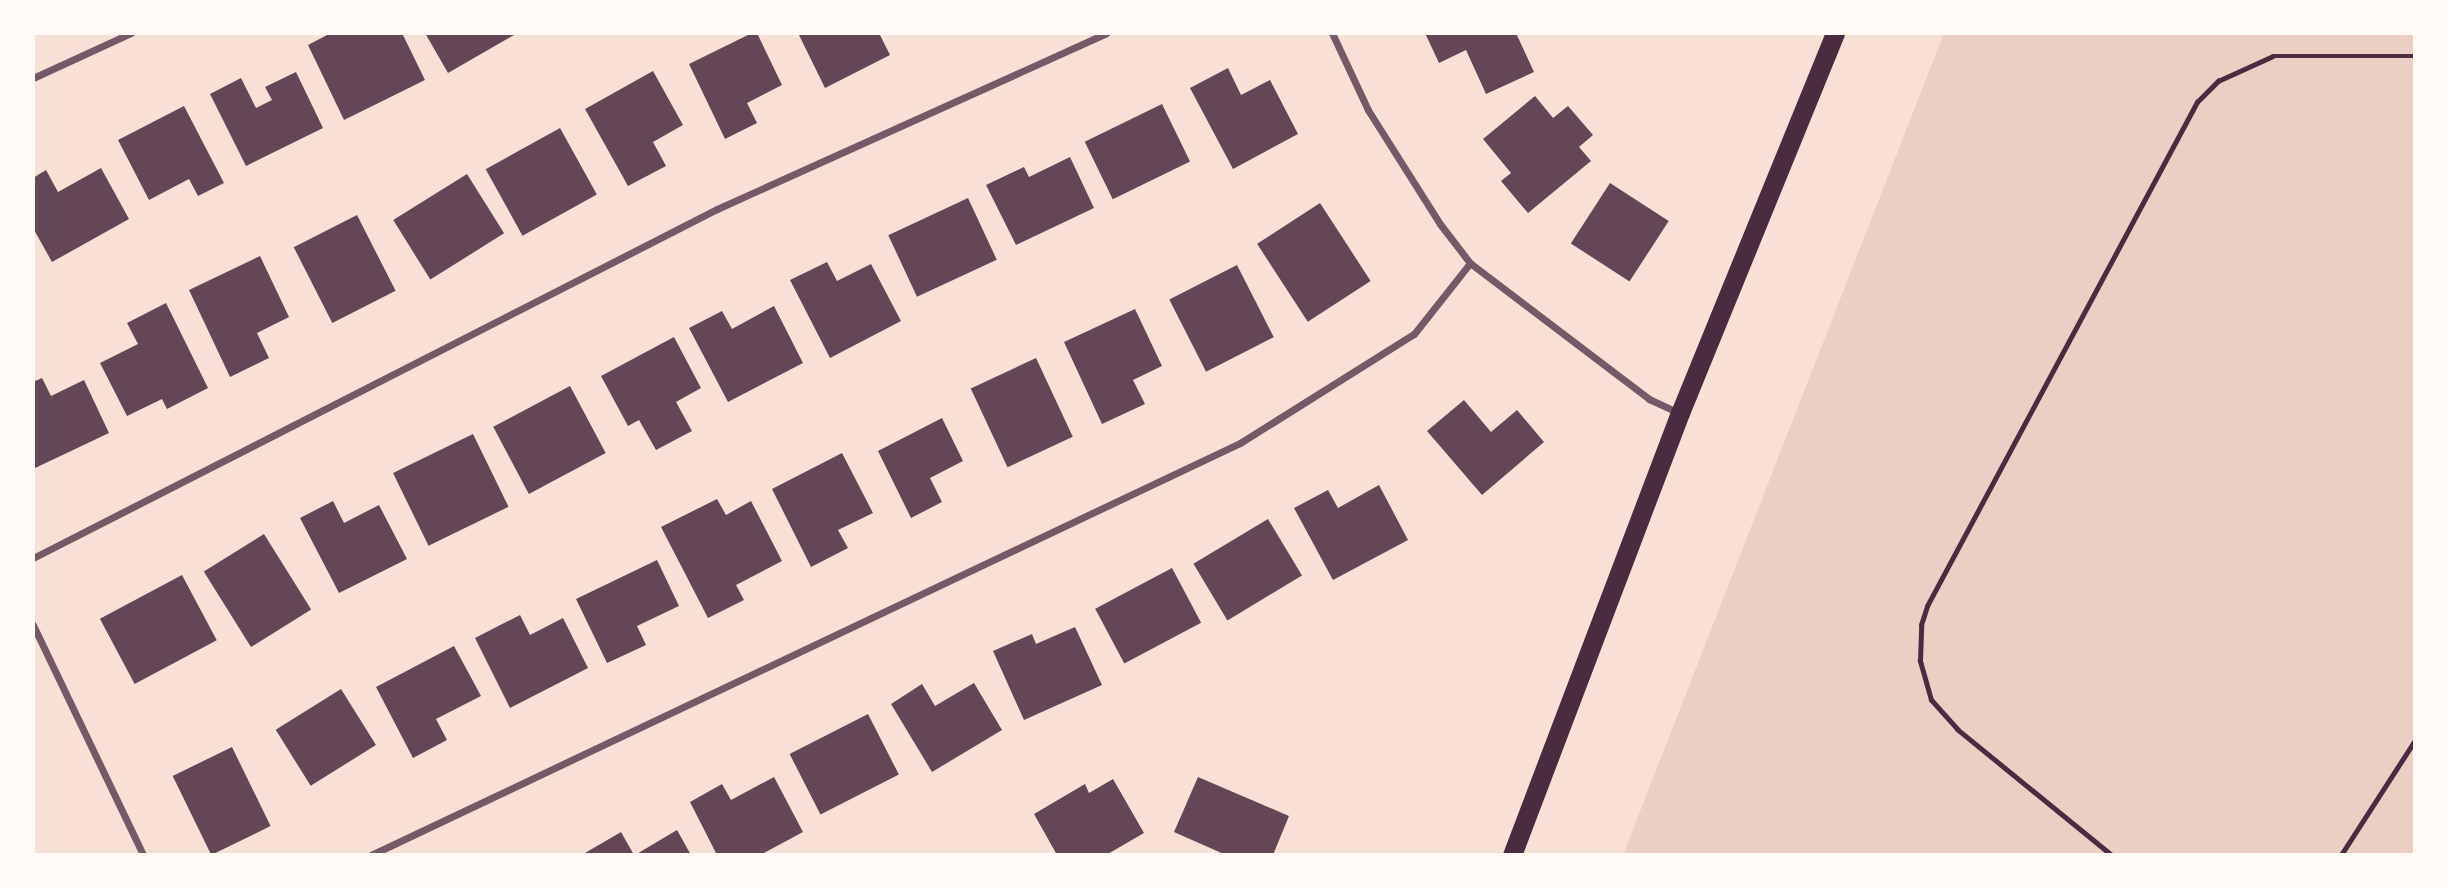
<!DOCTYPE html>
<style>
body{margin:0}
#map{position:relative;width:2448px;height:888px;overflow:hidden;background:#f7e1d7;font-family:"Alegreya Sans",sans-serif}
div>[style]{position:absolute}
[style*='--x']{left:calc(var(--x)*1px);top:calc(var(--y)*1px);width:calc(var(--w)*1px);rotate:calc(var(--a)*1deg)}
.green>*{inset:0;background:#ebcfc5}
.building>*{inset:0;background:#644757;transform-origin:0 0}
.path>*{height:4.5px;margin:-2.25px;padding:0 2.25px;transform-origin:2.25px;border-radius:2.25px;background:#4a2c40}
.minor>*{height:7px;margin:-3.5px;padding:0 3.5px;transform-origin:3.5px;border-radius:3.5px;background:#755966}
.trunk>*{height:19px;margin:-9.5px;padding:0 9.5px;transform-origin:9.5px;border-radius:9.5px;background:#4a2c40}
span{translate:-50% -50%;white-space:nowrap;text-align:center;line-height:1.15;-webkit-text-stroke:6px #fffaf5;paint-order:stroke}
.frame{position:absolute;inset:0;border:35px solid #fffaf5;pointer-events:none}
</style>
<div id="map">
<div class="green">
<i style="clip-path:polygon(1944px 33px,2415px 33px,2415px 855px,1623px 855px)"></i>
</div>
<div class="building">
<i style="clip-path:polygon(331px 33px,402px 33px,425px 80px,344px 120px,308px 45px)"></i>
<i style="clip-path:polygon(425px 33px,513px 33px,514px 35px,448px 73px)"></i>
<i style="clip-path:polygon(752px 33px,757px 33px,782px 85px,747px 103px,757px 123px,725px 139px,689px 64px)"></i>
<i style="clip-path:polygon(798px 33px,879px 33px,890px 55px,825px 88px)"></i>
<i style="clip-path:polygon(1425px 33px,1516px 33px,1534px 72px,1486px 94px,1466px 50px,1439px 63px)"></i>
<i style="clip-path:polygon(1228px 68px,1241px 95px,1270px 80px,1298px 134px,1233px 169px,1190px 88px)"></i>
<i style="clip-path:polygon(653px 71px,683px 125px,653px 142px,666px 166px,628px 186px,585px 109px)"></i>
<i style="clip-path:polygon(296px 72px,323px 128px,246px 166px,210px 94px,241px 78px,256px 108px,272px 100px,265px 87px)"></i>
<i style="clip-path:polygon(1535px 96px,1553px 118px,1568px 106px,1593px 135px,1579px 147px,1591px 161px,1528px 213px,1501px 181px,1511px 173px,1483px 139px)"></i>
<i style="left:1162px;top:104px;width:64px;height:86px;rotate:64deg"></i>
<i style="clip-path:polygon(184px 106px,224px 183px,198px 196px,189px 179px,149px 200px,118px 140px)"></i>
<i style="left:560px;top:128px;width:76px;height:85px;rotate:61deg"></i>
<i style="clip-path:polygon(1070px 157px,1094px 208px,1016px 245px,986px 185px,1024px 167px,1029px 177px)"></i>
<i style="clip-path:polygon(101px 168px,129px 219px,52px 262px,33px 228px,33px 178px,46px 170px,58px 192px)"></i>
<i style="left:467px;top:174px;width:70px;height:87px;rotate:58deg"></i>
<i style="left:1610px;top:183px;width:70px;height:72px;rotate:33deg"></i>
<i style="left:968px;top:198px;width:68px;height:88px;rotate:65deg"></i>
<i style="left:1320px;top:203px;width:93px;height:75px;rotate:57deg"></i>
<i style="left:357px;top:215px;width:85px;height:71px;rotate:63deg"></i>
<i style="clip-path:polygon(260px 256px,289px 317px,257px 333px,269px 358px,230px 377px,189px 290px)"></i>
<i style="clip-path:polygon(827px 262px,837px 281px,871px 264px,901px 321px,830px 358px,790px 280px)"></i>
<i style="left:1237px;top:265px;width:81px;height:76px;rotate:63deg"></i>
<i style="clip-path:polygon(166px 303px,208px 388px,167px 409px,162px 399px,127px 416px,100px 363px,138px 344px,127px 323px)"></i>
<i style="clip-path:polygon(774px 306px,803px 363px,728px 402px,689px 328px,722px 311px,732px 329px)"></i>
<i style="clip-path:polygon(1135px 309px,1162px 366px,1133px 380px,1145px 404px,1102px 424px,1064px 342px)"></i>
<i style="clip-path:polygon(674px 337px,701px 388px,676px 402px,692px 431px,656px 450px,639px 420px,628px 426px,601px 376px)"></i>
<i style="left:1036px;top:358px;width:87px;height:72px;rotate:65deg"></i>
<i style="clip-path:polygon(42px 378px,51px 396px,84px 380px,109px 433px,33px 469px,33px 382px)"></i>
<i style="left:570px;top:386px;width:76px;height:87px;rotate:62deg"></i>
<i style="clip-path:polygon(1464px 400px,1491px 432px,1517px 410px,1544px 442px,1482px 495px,1427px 431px)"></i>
<i style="clip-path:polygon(942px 418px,963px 461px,930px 478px,942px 502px,911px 518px,878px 451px)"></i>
<i style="left:473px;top:434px;width:81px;height:89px;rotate:64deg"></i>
<i style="clip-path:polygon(842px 453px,873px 513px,838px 530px,848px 548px,811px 567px,772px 489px)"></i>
<i style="clip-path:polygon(1379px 485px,1408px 540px,1333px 580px,1294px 508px,1328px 490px,1338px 508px)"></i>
<i style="clip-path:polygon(717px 499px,726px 515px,751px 501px,782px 561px,736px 585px,744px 600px,708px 618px,661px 527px)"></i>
<i style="clip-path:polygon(333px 501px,344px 523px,379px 505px,407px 559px,339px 593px,300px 518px)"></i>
<i style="left:1268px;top:519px;width:66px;height:87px;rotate:59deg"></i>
<i style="left:264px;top:534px;width:89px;height:71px;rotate:58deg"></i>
<i style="clip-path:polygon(657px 560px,679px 606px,637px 626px,646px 645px,607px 663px,576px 599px)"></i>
<i style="left:1172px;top:568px;width:62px;height:87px;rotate:62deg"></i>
<i style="left:182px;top:575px;width:74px;height:93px;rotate:62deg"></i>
<i style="clip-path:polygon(520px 615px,530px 635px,563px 618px,588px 668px,510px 708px,475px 638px)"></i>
<i style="clip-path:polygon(1075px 627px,1102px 685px,1024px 720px,993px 651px,1032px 634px,1036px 644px)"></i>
<i style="clip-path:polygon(454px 646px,481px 696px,436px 719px,447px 740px,413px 758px,376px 687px)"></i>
<i style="clip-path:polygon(974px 683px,1002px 730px,932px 772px,891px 704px,922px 684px,935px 706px)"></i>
<i style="left:341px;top:689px;width:66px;height:77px;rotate:58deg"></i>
<i style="left:868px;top:714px;width:68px;height:88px;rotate:63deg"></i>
<i style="left:232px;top:747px;width:88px;height:66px;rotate:64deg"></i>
<i style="clip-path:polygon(774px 777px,803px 832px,760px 855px,717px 855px,690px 802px,722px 784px,731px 800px)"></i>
<i style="clip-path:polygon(1198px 777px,1289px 816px,1273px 855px,1226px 855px,1174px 832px)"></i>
<i style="clip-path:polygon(1113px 779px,1144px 833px,1106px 855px,1057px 855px,1034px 814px,1085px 784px,1089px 793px)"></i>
<i style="clip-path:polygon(677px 830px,691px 855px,635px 855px)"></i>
<i style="clip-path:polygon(621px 832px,634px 855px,587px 855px,585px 853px)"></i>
</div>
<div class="path">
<i style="--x:2111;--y:855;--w:198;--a:-140.8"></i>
<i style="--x:1958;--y:730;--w:40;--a:-132"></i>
<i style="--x:1931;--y:700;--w:41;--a:-105.8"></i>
<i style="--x:1920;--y:661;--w:36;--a:-88"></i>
<i style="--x:1921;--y:625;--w:20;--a:-72"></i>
<i style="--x:1927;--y:606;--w:572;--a:-61.82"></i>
<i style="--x:2197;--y:102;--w:30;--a:-45"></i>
<i style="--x:2218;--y:81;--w:60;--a:-24.4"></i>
<i style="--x:2273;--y:56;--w:142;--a:0"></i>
<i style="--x:2341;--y:855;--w:137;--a:-57.2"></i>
</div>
<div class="minor">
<i style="--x:1332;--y:33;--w:85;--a:64.9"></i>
<i style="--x:1368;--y:110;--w:135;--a:57.7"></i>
<i style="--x:1440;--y:224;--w:49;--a:52.4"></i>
<i style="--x:1470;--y:263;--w:225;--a:37.2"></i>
<i style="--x:1649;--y:399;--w:33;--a:25"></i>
<i style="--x:33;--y:78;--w:108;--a:-24.7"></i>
<i style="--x:33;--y:558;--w:768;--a:-27.03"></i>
<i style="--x:717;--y:209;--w:427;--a:-24.3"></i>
<i style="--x:33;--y:625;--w:255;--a:64.4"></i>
<i style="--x:371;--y:855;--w:962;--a:-25.37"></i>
<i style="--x:1240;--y:443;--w:205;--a:-32.1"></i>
<i style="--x:1414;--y:334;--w:90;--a:-51.7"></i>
</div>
<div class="trunk">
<i style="--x:1512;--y:855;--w:473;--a:-69.2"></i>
<i style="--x:1680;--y:413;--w:410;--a:-67.8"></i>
</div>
<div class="frame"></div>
</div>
